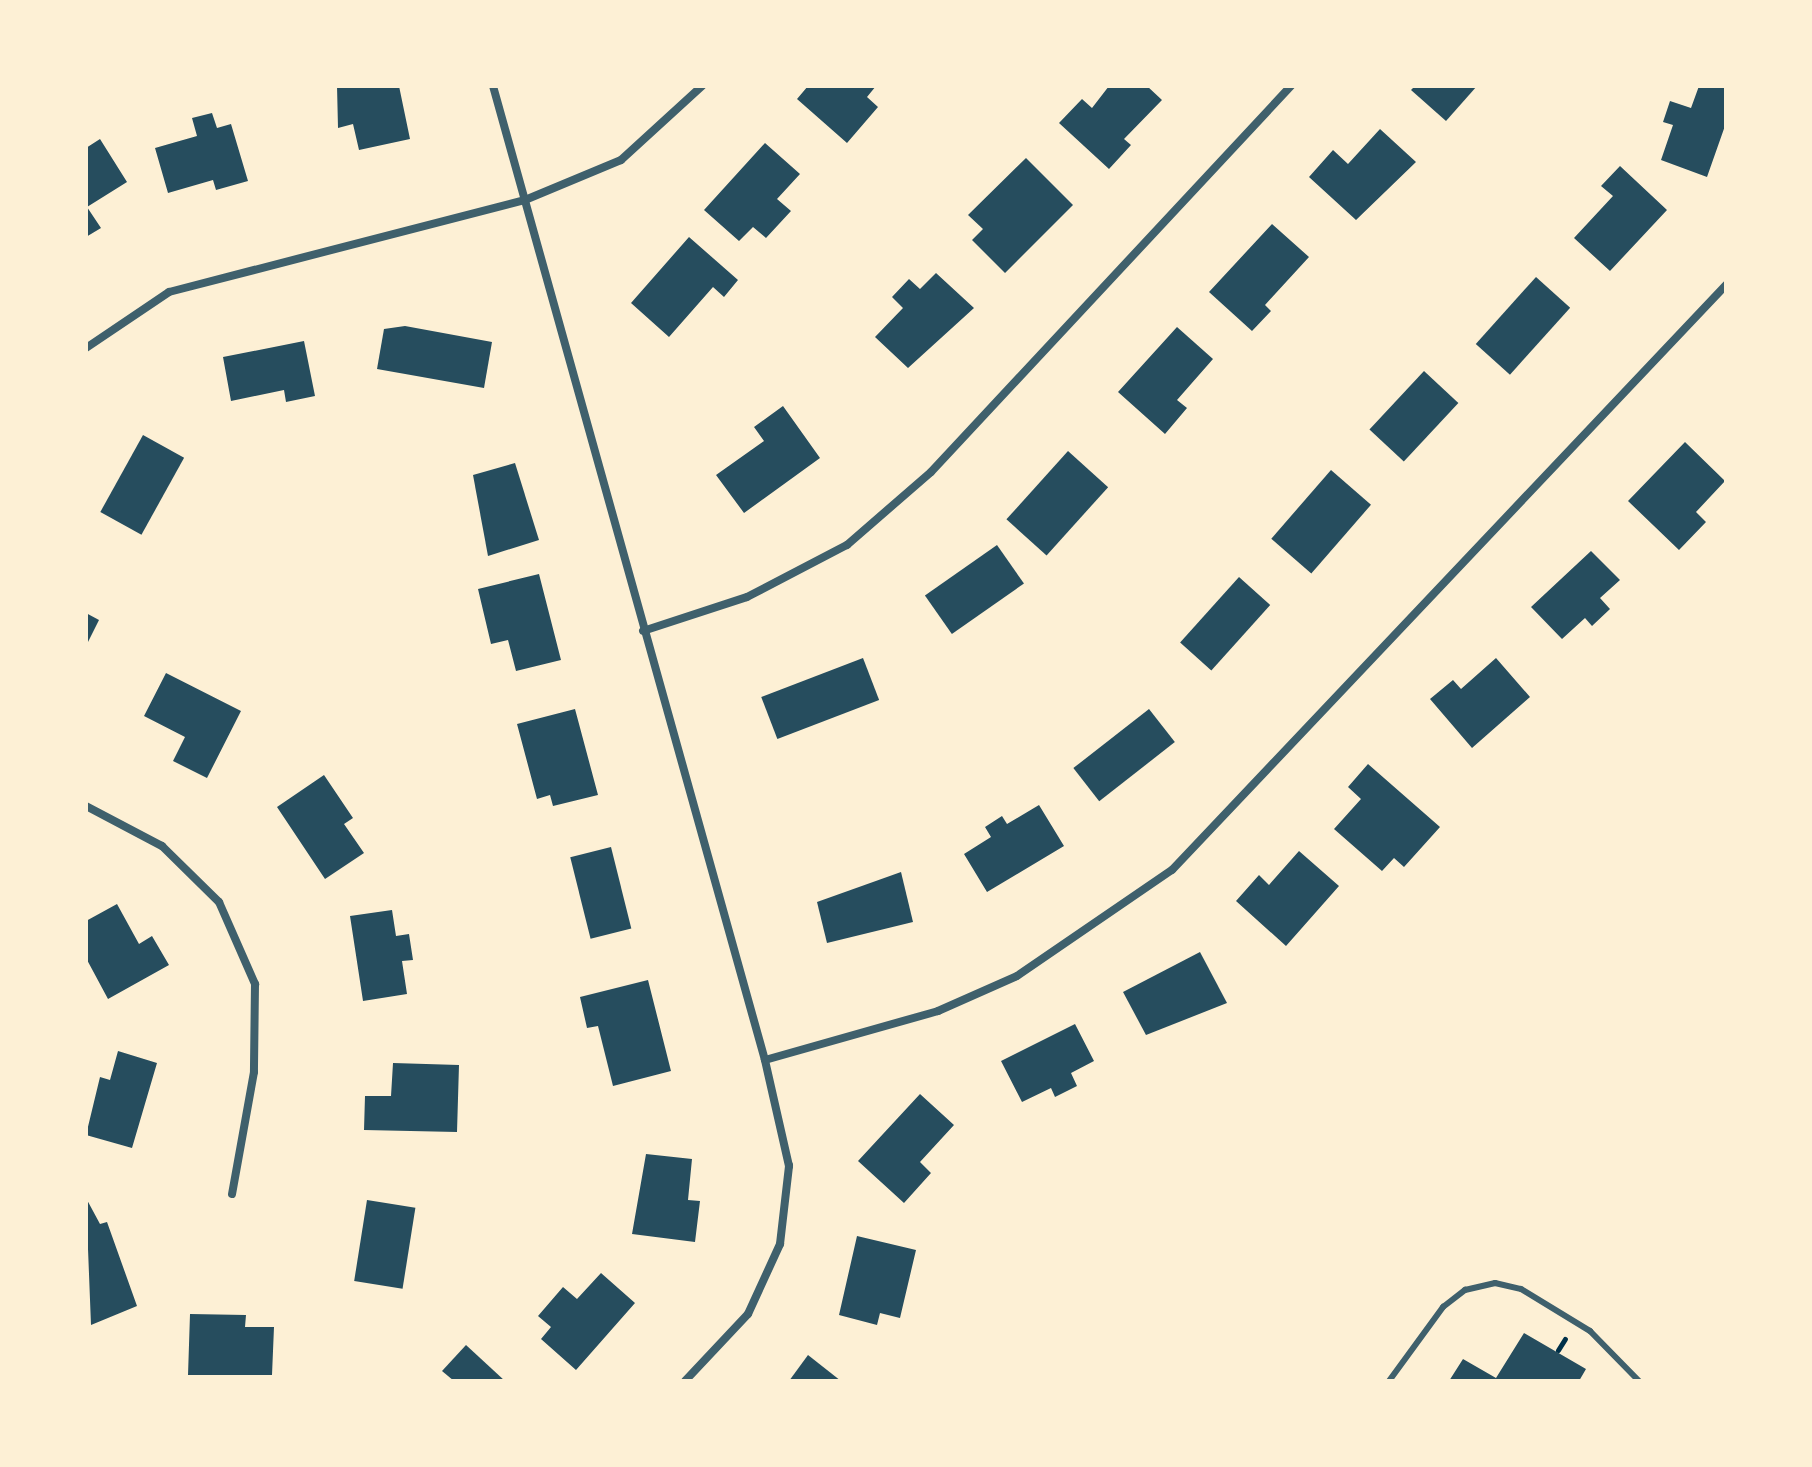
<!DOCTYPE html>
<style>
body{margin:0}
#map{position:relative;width:1812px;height:1467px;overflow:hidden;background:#fdf0d5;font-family:"PT Sans",sans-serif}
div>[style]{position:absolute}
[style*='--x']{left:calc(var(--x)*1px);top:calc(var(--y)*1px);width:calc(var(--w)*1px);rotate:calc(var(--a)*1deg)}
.building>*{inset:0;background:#264d5e;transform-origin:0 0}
.path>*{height:5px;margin:-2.5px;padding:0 2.5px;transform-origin:2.5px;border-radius:2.5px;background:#003049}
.service>*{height:6px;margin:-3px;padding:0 3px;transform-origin:3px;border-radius:3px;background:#3f606c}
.minor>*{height:8px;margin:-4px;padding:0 4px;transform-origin:4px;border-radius:4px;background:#3f606c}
span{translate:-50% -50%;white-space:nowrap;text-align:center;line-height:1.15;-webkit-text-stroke:8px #fdf0d5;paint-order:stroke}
.frame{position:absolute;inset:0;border:88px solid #fdf0d5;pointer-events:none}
</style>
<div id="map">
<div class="building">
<i style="clip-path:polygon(337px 86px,399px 86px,410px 139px,359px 150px,353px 124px,338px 128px)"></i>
<i style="clip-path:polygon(808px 86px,876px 86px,867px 97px,878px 107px,847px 143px,797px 99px)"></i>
<i style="clip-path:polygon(1109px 86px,1147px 86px,1162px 100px,1124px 139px,1131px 145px,1109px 169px,1059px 123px,1082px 99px,1092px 108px)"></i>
<i style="clip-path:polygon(1415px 86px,1477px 86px,1446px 121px,1411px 90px)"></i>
<i style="clip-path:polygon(1699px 86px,1726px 86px,1726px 123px,1707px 177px,1661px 160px,1673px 125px,1663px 122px,1670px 101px,1691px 108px)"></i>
<i style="clip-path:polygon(212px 113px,217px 128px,231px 124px,248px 181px,216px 190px,213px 180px,168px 193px,155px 148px,197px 136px,192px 118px)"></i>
<i style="clip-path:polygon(1380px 129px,1416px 162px,1356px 220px,1309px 177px,1333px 150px,1348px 164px)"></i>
<i style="clip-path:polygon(100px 139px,127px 182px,87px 207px,101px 228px,86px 237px,86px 148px)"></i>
<i style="clip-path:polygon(765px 143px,800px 174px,777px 199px,791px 211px,766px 238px,753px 227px,739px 241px,704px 210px)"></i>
<i style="clip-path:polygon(1026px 158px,1073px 205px,1005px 273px,972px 240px,983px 229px,968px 215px)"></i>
<i style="clip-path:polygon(1620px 166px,1667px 210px,1610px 271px,1574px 238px,1613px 196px,1601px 186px)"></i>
<i style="clip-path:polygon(1272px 224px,1309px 257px,1265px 305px,1271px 311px,1252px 331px,1209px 292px)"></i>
<i style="clip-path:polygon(689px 237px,738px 280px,724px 297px,713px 287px,669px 337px,631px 303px)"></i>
<i style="clip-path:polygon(936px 273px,974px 308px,908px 368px,875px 337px,903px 308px,892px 297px,909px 279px,920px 289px)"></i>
<i style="left:1536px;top:277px;width:46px;height:90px;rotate:42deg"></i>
<i style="clip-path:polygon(405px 326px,492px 342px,484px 388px,377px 369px,384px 329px)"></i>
<i style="clip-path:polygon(1177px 327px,1213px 359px,1177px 400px,1187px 408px,1165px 434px,1118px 392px)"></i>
<i style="clip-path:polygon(304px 341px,315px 396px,286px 402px,284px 390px,231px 401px,223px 357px)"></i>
<i style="left:1424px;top:371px;width:47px;height:80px;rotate:43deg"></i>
<i style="clip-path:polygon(783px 406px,820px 458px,744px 513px,716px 475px,764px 441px,754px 427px)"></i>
<i style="left:143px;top:435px;width:47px;height:88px;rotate:29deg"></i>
<i style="clip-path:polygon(1685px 442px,1725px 481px,1696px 512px,1706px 522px,1679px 550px,1628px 501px)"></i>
<i style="left:1068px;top:451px;width:54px;height:92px;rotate:42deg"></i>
<i style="clip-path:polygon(515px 463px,539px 540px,488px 556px,473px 475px)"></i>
<i style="left:1331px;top:470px;width:53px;height:91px;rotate:41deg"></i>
<i style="left:997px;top:545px;width:47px;height:88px;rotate:55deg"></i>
<i style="clip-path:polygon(1591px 551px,1620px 580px,1600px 598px,1610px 609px,1592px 626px,1585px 618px,1562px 639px,1531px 607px)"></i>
<i style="clip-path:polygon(539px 574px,561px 660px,516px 671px,508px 640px,491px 644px,478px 589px)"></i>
<i style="left:1239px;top:577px;width:42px;height:88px;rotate:42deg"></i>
<i style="clip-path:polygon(86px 613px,99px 620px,86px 646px)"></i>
<i style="left:863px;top:658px;width:45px;height:109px;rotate:69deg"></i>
<i style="clip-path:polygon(1496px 658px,1530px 697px,1472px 748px,1430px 699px,1453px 680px,1461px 689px)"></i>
<i style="clip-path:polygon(166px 673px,241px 711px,207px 778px,173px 761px,185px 737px,144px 716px)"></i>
<i style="clip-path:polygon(575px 709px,598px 795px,553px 806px,550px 795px,537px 799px,517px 724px)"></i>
<i style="left:1149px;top:709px;width:42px;height:96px;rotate:52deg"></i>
<i style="clip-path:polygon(1368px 764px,1440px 827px,1404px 867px,1394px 858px,1382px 871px,1334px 829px,1361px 799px,1348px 787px)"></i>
<i style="clip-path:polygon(324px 775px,353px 818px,344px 824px,364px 853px,325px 879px,277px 807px)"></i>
<i style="clip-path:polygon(1039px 805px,1064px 846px,987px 892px,964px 854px,991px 837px,985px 827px,1002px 816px,1007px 824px)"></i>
<i style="left:611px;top:847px;width:84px;height:42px;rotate:76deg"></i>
<i style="clip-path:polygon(1299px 851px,1339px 886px,1286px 946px,1236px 901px,1259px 875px,1269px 885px)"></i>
<i style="clip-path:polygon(901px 872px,913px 922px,827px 943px,817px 902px)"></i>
<i style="clip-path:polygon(117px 904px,139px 944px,152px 936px,169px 965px,108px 999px,86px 958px,86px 921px)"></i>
<i style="clip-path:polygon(392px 910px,396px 936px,409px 934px,413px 960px,402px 961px,407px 994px,363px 1001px,350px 916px)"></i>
<i style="clip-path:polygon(1200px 952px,1227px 1003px,1146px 1035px,1123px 992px)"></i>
<i style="clip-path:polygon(648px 980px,671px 1071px,613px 1086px,598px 1026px,587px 1028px,580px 997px)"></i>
<i style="clip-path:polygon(1075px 1024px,1094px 1061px,1071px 1073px,1077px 1086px,1055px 1097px,1051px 1088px,1022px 1102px,1001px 1061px)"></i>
<i style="clip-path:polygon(118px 1051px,157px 1063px,132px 1148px,86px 1135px,100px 1077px,110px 1080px)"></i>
<i style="clip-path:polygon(393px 1063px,459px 1065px,457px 1132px,364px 1130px,365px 1096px,391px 1096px)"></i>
<i style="clip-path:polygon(920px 1094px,954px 1125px,920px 1162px,931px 1173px,904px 1203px,858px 1161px)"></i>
<i style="clip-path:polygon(646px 1154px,692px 1159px,688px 1200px,700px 1201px,695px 1242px,632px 1234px)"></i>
<i style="clip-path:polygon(86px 1198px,100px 1224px,107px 1222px,137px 1306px,91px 1325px)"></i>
<i style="left:367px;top:1200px;width:49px;height:82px;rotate:9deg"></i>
<i style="clip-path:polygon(857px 1236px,916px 1250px,900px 1318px,880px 1313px,877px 1325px,839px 1315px)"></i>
<i style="clip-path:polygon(601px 1273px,635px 1303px,576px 1370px,541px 1339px,551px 1327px,538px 1316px,563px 1287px,577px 1299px)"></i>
<i style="clip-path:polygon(190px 1314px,246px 1315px,245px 1327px,274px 1327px,272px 1375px,188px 1375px)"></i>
<i style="clip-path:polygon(1524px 1333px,1586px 1369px,1579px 1381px,1449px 1381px,1463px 1359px,1496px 1378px)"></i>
<i style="clip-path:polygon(466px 1345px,505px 1381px,454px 1381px,442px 1371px)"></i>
<i style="clip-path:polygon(808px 1355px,841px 1381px,789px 1381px)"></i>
</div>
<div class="path">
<i style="--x:1558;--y:1350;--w:13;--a:-58"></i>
</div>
<div class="service">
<i style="--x:1389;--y:1381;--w:92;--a:-53.9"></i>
<i style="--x:1443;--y:1307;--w:28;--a:-38"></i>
<i style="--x:1465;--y:1290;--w:31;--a:-13"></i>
<i style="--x:1495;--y:1283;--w:27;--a:13"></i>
<i style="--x:1521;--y:1289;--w:81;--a:31.3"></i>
<i style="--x:1590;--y:1331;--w:70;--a:45.6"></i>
</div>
<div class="minor">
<i style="--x:493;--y:86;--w:1011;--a:74.4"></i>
<i style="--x:765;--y:1060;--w:180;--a:-15.8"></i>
<i style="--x:938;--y:1011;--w:86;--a:-23.9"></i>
<i style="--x:1017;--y:976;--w:188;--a:-34.4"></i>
<i style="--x:1172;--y:870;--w:806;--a:-46.56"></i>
<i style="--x:86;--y:348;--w:100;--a:-34"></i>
<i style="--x:169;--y:292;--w:368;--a:-14.5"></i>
<i style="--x:525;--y:200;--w:104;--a:-22.6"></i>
<i style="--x:621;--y:160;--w:110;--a:-42.4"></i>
<i style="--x:643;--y:631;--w:109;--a:-18.1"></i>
<i style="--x:747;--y:597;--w:113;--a:-27.5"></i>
<i style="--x:847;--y:545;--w:111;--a:-41"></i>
<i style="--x:931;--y:472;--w:528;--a:-47"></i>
<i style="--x:86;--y:806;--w:86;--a:27.8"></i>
<i style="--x:162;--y:846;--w:80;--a:44.5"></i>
<i style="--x:219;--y:902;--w:90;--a:66.3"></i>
<i style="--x:255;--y:984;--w:88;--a:90.7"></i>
<i style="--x:254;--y:1072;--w:124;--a:100.2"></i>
<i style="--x:685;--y:1381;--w:92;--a:-46.8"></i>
<i style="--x:748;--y:1314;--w:77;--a:-65.4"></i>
<i style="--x:780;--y:1244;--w:79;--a:-83.4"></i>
<i style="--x:789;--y:1166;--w:109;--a:-102.8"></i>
</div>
<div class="frame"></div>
</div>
